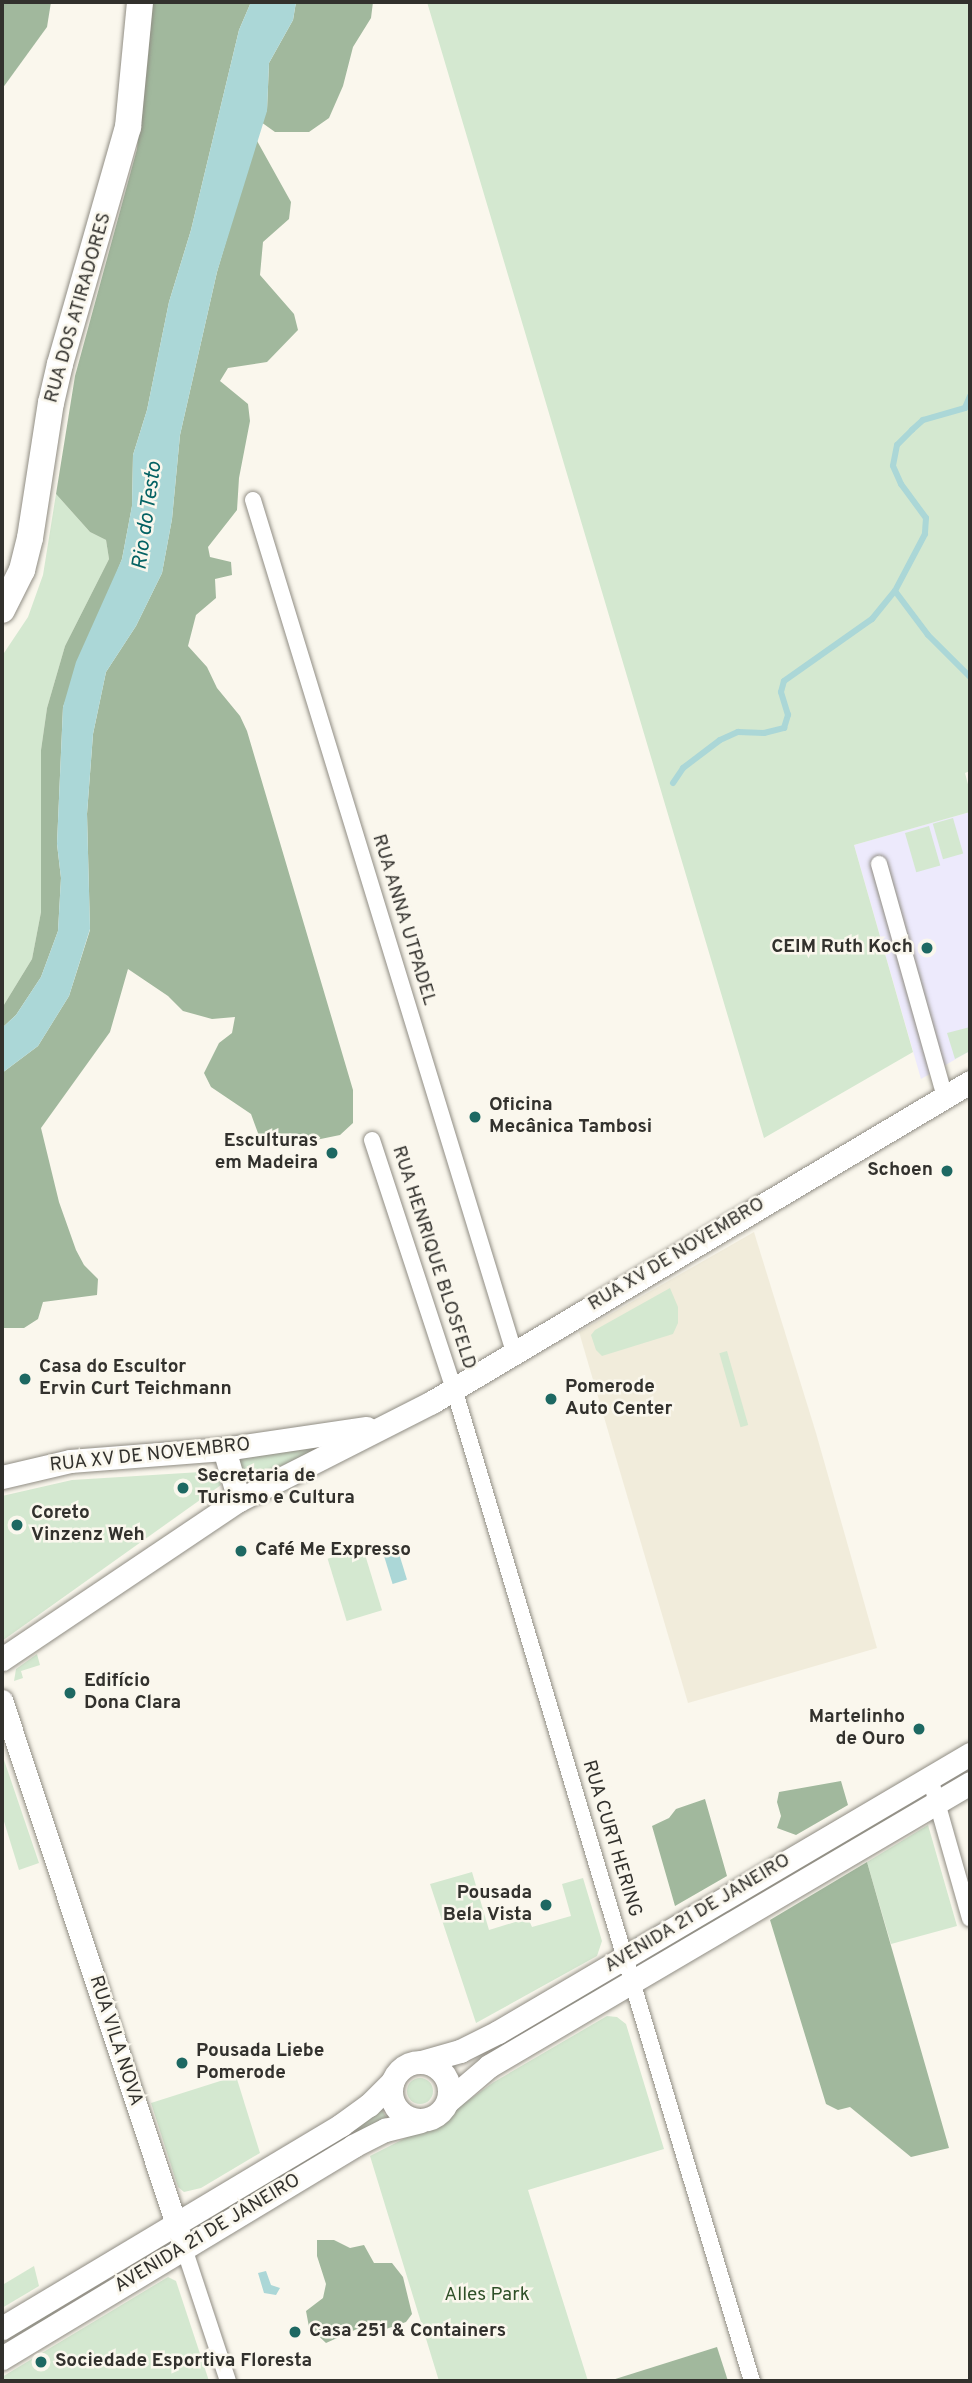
<!DOCTYPE html>
<meta charset="utf-8">
<style>
body{margin:0}
#map{position:relative;width:972px;height:2383px;overflow:hidden;background:#faf7ed;font-family:Overpass,sans-serif}
div>[style]{position:absolute}
[style*='--x']{left:calc(var(--x)*1px);top:calc(var(--y)*1px);width:calc(var(--w)*1px);rotate:calc(var(--a)*1deg)}
.built>*{inset:0;background:#f1ecdb}
.education>*{inset:0;background:#edeafc}
.green>*{inset:0;background:#d4e8d0;transform-origin:0 0}
.round{border-radius:50%}
.forest>*{inset:0;background:#a1b89d}
.water>*{inset:0;background:#abd7d7;transform-origin:0 0}
.stream>*{height:6px;margin:-3px;padding:0 3px;transform-origin:3px;border-radius:3px;background:#abd7d7}
.roads{filter:drop-shadow(0 0 2px #908d84) drop-shadow(0 0 2px #908d84)}
.minor>*{height:16px;margin:-8px;padding:0 8px;transform-origin:8px;border-radius:8px;background:#fff}
.tertiary>*{height:21px;margin:-10.5px;padding:0 10.5px;transform-origin:10.5px;border-radius:10.5px;background:#fff}
.secondary>*{height:23px;margin:-11.5px;padding:0 11.5px;transform-origin:11.5px;border-radius:11.5px;background:#fff}
.secondary>.ring{margin:-11.5px;padding:0;box-sizing:content-box;background:none;border:23px solid #fff;border-radius:50%}
.primary>*{height:26px;margin:-13px;padding:0 13px;transform-origin:13px;border-radius:13px;background:#fff}
.dots>*{width:19px;height:19px;translate:-50% -50%;box-sizing:border-box;border:4px solid #faf7ed;border-radius:50%}
span{translate:-50% -50%;white-space:nowrap;text-align:center;line-height:1.15;-webkit-text-stroke:5px #faf7ed;paint-order:stroke}
.street-label{font-size:19px;color:#32312d}
.poi-label{font-size:19px;color:#32312d;font-weight:700}
.right{translate:-100% -50%;text-align:right}
.left{translate:0 -50%;text-align:left}
.park-label{font-size:19px;color:#2f5028}
.water-label{font-size:21px;color:#046263;font-style:italic}
.frame{position:absolute;inset:0;border:4px solid #32312d;pointer-events:none}
</style>
<div id="map">
<div class="built">
<i style="clip-path:polygon(754px 1232px,816px 1433px,877px 1648px,688px 1703px,579px 1332px)"></i>
</div>
<div class="education">
<i style="clip-path:polygon(970px 812px,970px 1051px,921px 1079px,854px 845px)"></i>
</div>
<div class="green">
<i style="clip-path:polygon(427px 2px,970px 2px,970px 771px,965px 773px,970px 792px,970px 812px,854px 845px,913px 1052px,764px 1138px)"></i>
<i style="clip-path:polygon(56px 494px,90px 532px,106px 540px,109px 559px,65px 646px,47px 708px,41px 750px,41px 912px,32px 959px,2px 1008px,2px 656px,28px 617px,43px 575px)"></i>
<i style="left:953px;top:818px;width:37px;height:21px;rotate:74deg"></i>
<i style="left:929px;top:826px;width:41px;height:25px;rotate:74deg"></i>
<i style="clip-path:polygon(970px 1027px,970px 1051px,955px 1059px,947px 1033px)"></i>
<i style="clip-path:polygon(670px 1288px,678px 1307px,678px 1323px,673px 1334px,602px 1356px,596px 1350px,591px 1335px,595px 1330px)"></i>
<i style="left:727px;top:1351px;width:77px;height:8px;rotate:74deg"></i>
<i style="clip-path:polygon(340px 1439px,248px 1481px,241px 1477px,237px 1465px,241px 1459px)"></i>
<i style="clip-path:polygon(217px 1471px,221px 1485px,2px 1641px,2px 1496px,72px 1480px)"></i>
<i style="left:363px;top:1548px;width:65px;height:37px;rotate:73deg"></i>
<i style="clip-path:polygon(37px 1654px,40px 1665px,21px 1671px,23px 1678px,14px 1681px,16px 1669px)"></i>
<i style="clip-path:polygon(2px 1754px,39px 1863px,19px 1870px,2px 1815px)"></i>
<i style="left:889px;top:1812px;width:6px;height:250px;rotate:59deg"></i>
<i style="clip-path:polygon(928px 1825px,957px 1926px,891px 1944px,867px 1862px)"></i>
<i style="clip-path:polygon(472px 1872px,489px 1930px,528px 1918px,532px 1927px,571px 1916px,562px 1884px,583px 1878px,602px 1941px,597px 1956px,476px 2023px,430px 1884px)"></i>
<i style="left:598px;top:1984px;width:7px;height:127px;rotate:56deg"></i>
<i style="clip-path:polygon(607px 2016px,617px 2017px,626px 2024px,664px 2149px,528px 2190px,588px 2381px,439px 2381px,370px 2156px,441px 2120px,494px 2082px)"></i>
<i style="clip-path:polygon(236px 2076px,260px 2153px,201px 2188px,184px 2192px,178px 2187px,151px 2103px)"></i>
<i class="round" style="left:407px;top:2078px;width:26px;height:26px"></i>
<i style="clip-path:polygon(381px 2108px,387px 2119px,355px 2134px,352px 2129px)"></i>
<i style="left:337px;top:2136px;width:8px;height:165px;rotate:60deg"></i>
<i style="clip-path:polygon(34px 2266px,39px 2286px,2px 2308px,4px 2284px)"></i>
<i style="clip-path:polygon(168px 2277px,176px 2281px,209px 2381px,2px 2381px,2px 2377px)"></i>
<i style="left:55px;top:2307px;width:7px;height:62px;rotate:63deg"></i>
</div>
<div class="forest">
<i style="clip-path:polygon(2px 2px,51px 2px,47px 27px,2px 89px)"></i>
<i style="clip-path:polygon(150px 2px,251px 2px,239px 30px,191px 230px,169px 302px,147px 410px,133px 455px,132px 506px,122px 559px,63px 707px,57px 844px,61px 878px,58px 931px,41px 977px,16px 1015px,2px 1028px,2px 1008px,32px 959px,41px 912px,41px 750px,47px 708px,65px 646px,109px 559px,106px 540px,90px 532px,56px 494px,75px 376px,137px 149px)"></i>
<i style="clip-path:polygon(296px 2px,373px 2px,371px 18px,353px 47px,343px 86px,329px 118px,309px 132px,275px 132px,261px 122px,267px 110px,269px 63px,293px 20px)"></i>
<i style="clip-path:polygon(256px 139px,291px 202px,289px 219px,263px 242px,260px 275px,294px 314px,298px 330px,267px 362px,228px 368px,220px 381px,248px 404px,250px 421px,239px 478px,237px 510px,208px 547px,210px 557px,231px 562px,232px 575px,215px 579px,216px 598px,196px 615px,188px 646px,207px 667px,217px 688px,240px 716px,247px 731px,353px 1090px,353px 1123px,340px 1135px,277px 1148px,262px 1144px,251px 1114px,211px 1087px,204px 1073px,219px 1043px,232px 1033px,235px 1017px,212px 1019px,183px 1011px,168px 996px,128px 969px,110px 1032px,41px 1128px,59px 1202px,76px 1250px,84px 1265px,98px 1279px,97px 1295px,43px 1302px,38px 1319px,24px 1328px,2px 1328px,2px 1073px,38px 1046px,69px 996px,90px 930px,87px 814px,93px 734px,106px 672px,136px 626px,162px 573px,172px 519px,180px 435px,217px 272px)"></i>
<i style="clip-path:polygon(841px 1781px,848px 1805px,796px 1835px,777px 1828px,781px 1816px,777px 1802px,779px 1792px)"></i>
<i style="clip-path:polygon(705px 1799px,727px 1876px,675px 1906px,652px 1826px,669px 1818px,676px 1809px)"></i>
<i style="clip-path:polygon(867px 1862px,949px 2148px,911px 2157px,850px 2107px,838px 2110px,826px 2104px,770px 1920px)"></i>
<i style="clip-path:polygon(317px 2240px,334px 2240px,350px 2248px,364px 2245px,374px 2263px,392px 2263px,403px 2277px,412px 2314px,406px 2322px,386px 2329px,357px 2329px,326px 2343px,309px 2327px,306px 2311px,323px 2298px,326px 2284px,317px 2256px)"></i>
<i style="clip-path:polygon(717px 2347px,728px 2381px,609px 2381px)"></i>
</div>
<div class="water">
<i style="clip-path:polygon(251px 2px,296px 2px,293px 20px,269px 63px,267px 111px,217px 272px,180px 435px,172px 519px,162px 573px,136px 626px,106px 672px,93px 734px,87px 814px,90px 929px,69px 996px,38px 1046px,2px 1073px,2px 1028px,16px 1015px,41px 977px,58px 931px,61px 878px,57px 844px,63px 707px,76px 662px,122px 559px,132px 506px,133px 455px,147px 410px,169px 302px,191px 230px,239px 30px)"></i>
<i style="left:397px;top:1547px;width:34px;height:15px;rotate:73deg"></i>
<i style="clip-path:polygon(266px 2271px,271px 2285px,280px 2288px,276px 2295px,264px 2293px,258px 2273px)"></i>
</div>
<div class="stream">
<i style="--x:970;--y:396;--w:13;--a:113"></i>
<i style="--x:965;--y:408;--w:44;--a:164.1"></i>
<i style="--x:923;--y:420;--w:15;--a:138"></i>
<i style="--x:912;--y:430;--w:21;--a:135"></i>
<i style="--x:897;--y:445;--w:21;--a:101"></i>
<i style="--x:893;--y:466;--w:20;--a:66"></i>
<i style="--x:901;--y:484;--w:42;--a:53.7"></i>
<i style="--x:926;--y:518;--w:16;--a:94"></i>
<i style="--x:925;--y:534;--w:64;--a:117.8"></i>
<i style="--x:895;--y:591;--w:55;--a:53.1"></i>
<i style="--x:928;--y:635;--w:59;--a:45"></i>
<i style="--x:673;--y:783;--w:18;--a:-56"></i>
<i style="--x:683;--y:768;--w:46;--a:-37.1"></i>
<i style="--x:720;--y:740;--w:20;--a:-24"></i>
<i style="--x:738;--y:732;--w:26;--a:2"></i>
<i style="--x:764;--y:733;--w:21;--a:-14"></i>
<i style="--x:784;--y:728;--w:14;--a:-73"></i>
<i style="--x:788;--y:715;--w:24;--a:-107"></i>
<i style="--x:781;--y:692;--w:11;--a:-75"></i>
<i style="--x:784;--y:681;--w:108;--a:-35.2"></i>
<i style="--x:872;--y:619;--w:36;--a:-51"></i>
</div>
<div class="roads">
<div class="minor">
<i style="--x:253;--y:500;--w:891;--a:72.97"></i>
<i style="--x:879;--y:864;--w:242;--a:74.2"></i>
<i style="--x:372;--y:1140;--w:262;--a:71.8"></i>
<i style="--x:454;--y:1389;--w:1036;--a:73.28"></i>
<i style="--x:930;--y:1778;--w:146;--a:74.1"></i>
<i style="--x:184;--y:2248;--w:140;--a:71.7"></i>
</div>
<div class="tertiary">
<i style="--x:2;--y:1700;--w:577;--a:71.63"></i>
</div>
<div class="secondary">
<i style="--x:224;--y:1449;--w:53;--a:73.6"></i>
<i style="--x:2;--y:1477;--w:70;--a:-13.2"></i>
<i style="--x:70;--y:1461;--w:154;--a:-4.5"></i>
<i style="--x:224;--y:1449;--w:144;--a:-8.4"></i>
<i style="--x:2;--y:1659;--w:285;--a:-33.9"></i>
<i style="--x:239;--y:1500;--w:216;--a:-26.9"></i>
<i style="--x:432;--y:1402;--w:626;--a:-30.74"></i>
<i class="ring" style="left:391px;top:2062px;width:35px;height:35px"></i>
<i style="--x:421;--y:2062;--w:41;--a:-15.8"></i>
<i style="--x:460;--y:2051;--w:42;--a:-26.6"></i>
<i style="--x:498;--y:2032;--w:548;--a:-30.5"></i>
<i style="--x:448;--y:2101;--w:54;--a:-40.5"></i>
<i style="--x:489;--y:2066;--w:558;--a:-30.47"></i>
<i style="--x:2;--y:2328;--w:395;--a:-30.9"></i>
<i style="--x:341;--y:2125;--w:34;--a:-36"></i>
<i style="--x:369;--y:2105;--w:33;--a:-45"></i>
<i style="--x:2;--y:2358;--w:410;--a:-31.1"></i>
<i style="--x:353;--y:2146;--w:36;--a:-27"></i>
<i style="--x:385;--y:2130;--w:36;--a:-14"></i>
</div>
<div class="primary">
<i style="--x:2;--y:610;--w:45;--a:-63.4"></i>
<i style="--x:22;--y:570;--w:33;--a:-76"></i>
<i style="--x:30;--y:538;--w:137;--a:-81.2"></i>
<i style="--x:51;--y:403;--w:40;--a:-77"></i>
<i style="--x:60;--y:364;--w:247;--a:-74"></i>
<i style="--x:128;--y:127;--w:126;--a:-84.5"></i>
</div>
</div>
<div class="dots">
<i style="left:927px;top:948px;background:#1d6862"></i>
<i style="left:475px;top:1117px;background:#1d6862"></i>
<i style="left:332px;top:1153px;background:#1d6862"></i>
<i style="left:947px;top:1171px;background:#1d6862"></i>
<i style="left:25px;top:1379px;background:#1d6862"></i>
<i style="left:551px;top:1399px;background:#1d6862"></i>
<i style="left:183px;top:1488px;background:#1d6862"></i>
<i style="left:17px;top:1525px;background:#1d6862"></i>
<i style="left:241px;top:1551px;background:#1d6862"></i>
<i style="left:70px;top:1693px;background:#1d6862"></i>
<i style="left:919px;top:1729px;background:#1d6862"></i>
<i style="left:546px;top:1905px;background:#1d6862"></i>
<i style="left:182px;top:2063px;background:#1d6862"></i>
<i style="left:295px;top:2332px;background:#1d6862"></i>
<i style="left:41px;top:2362px;background:#1d6862"></i>
</div>
<div class="street-label">
<span style="left:79px;top:308px;rotate:-74deg">RUA DOS ATIRADORES</span>
<span style="left:403px;top:920px;rotate:73deg">RUA ANNA UTPADEL</span>
<span style="left:677px;top:1255px;rotate:-31deg">RUA XV DE NOVEMBRO</span>
<span style="left:433px;top:1258px;rotate:72deg">RUA HENRIQUE BLOSFELD</span>
<span style="left:150px;top:1456px;rotate:-6deg">RUA XV DE NOVEMBRO</span>
<span style="left:611px;top:1839px;rotate:73deg">RUA CURT HERING</span>
<span style="left:698px;top:1914px;rotate:-31deg">AVENIDA 21 DE JANEIRO</span>
<span style="left:115px;top:2041px;rotate:72deg">RUA VILA NOVA</span>
<span style="left:208px;top:2234px;rotate:-31deg">AVENIDA 21 DE JANEIRO</span>
</div>
<div class="poi-label">
<span class="right" style="left:913px;top:948px">CEIM Ruth Koch</span>
<span class="left" style="left:489px;top:1117px">Oficina<br>Mecânica Tambosi</span>
<span class="right" style="left:318px;top:1153px">Esculturas<br>em Madeira</span>
<span class="right" style="left:933px;top:1171px">Schoen</span>
<span class="left" style="left:39px;top:1379px">Casa do Escultor<br>Ervin Curt Teichmann</span>
<span class="left" style="left:565px;top:1399px">Pomerode<br>Auto Center</span>
<span class="left" style="left:197px;top:1488px">Secretaria de<br>Turismo e Cultura</span>
<span class="left" style="left:31px;top:1525px">Coreto<br>Vinzenz Weh</span>
<span class="left" style="left:255px;top:1551px">Café Me Expresso</span>
<span class="left" style="left:84px;top:1693px">Edifício<br>Dona Clara</span>
<span class="right" style="left:905px;top:1729px">Martelinho<br>de Ouro</span>
<span class="right" style="left:532px;top:1905px">Pousada<br>Bela Vista</span>
<span class="left" style="left:196px;top:2063px">Pousada Liebe<br>Pomerode</span>
<span class="left" style="left:309px;top:2332px">Casa 251 &amp; Containers</span>
<span class="left" style="left:55px;top:2362px">Sociedade Esportiva Floresta</span>
</div>
<div class="park-label">
<span style="left:487px;top:2296px">Alles Park</span>
</div>
<div class="water-label">
<span style="left:148px;top:516px;rotate:-82deg">Rio do Testo</span>
</div>
<div class="frame"></div>
</div>
